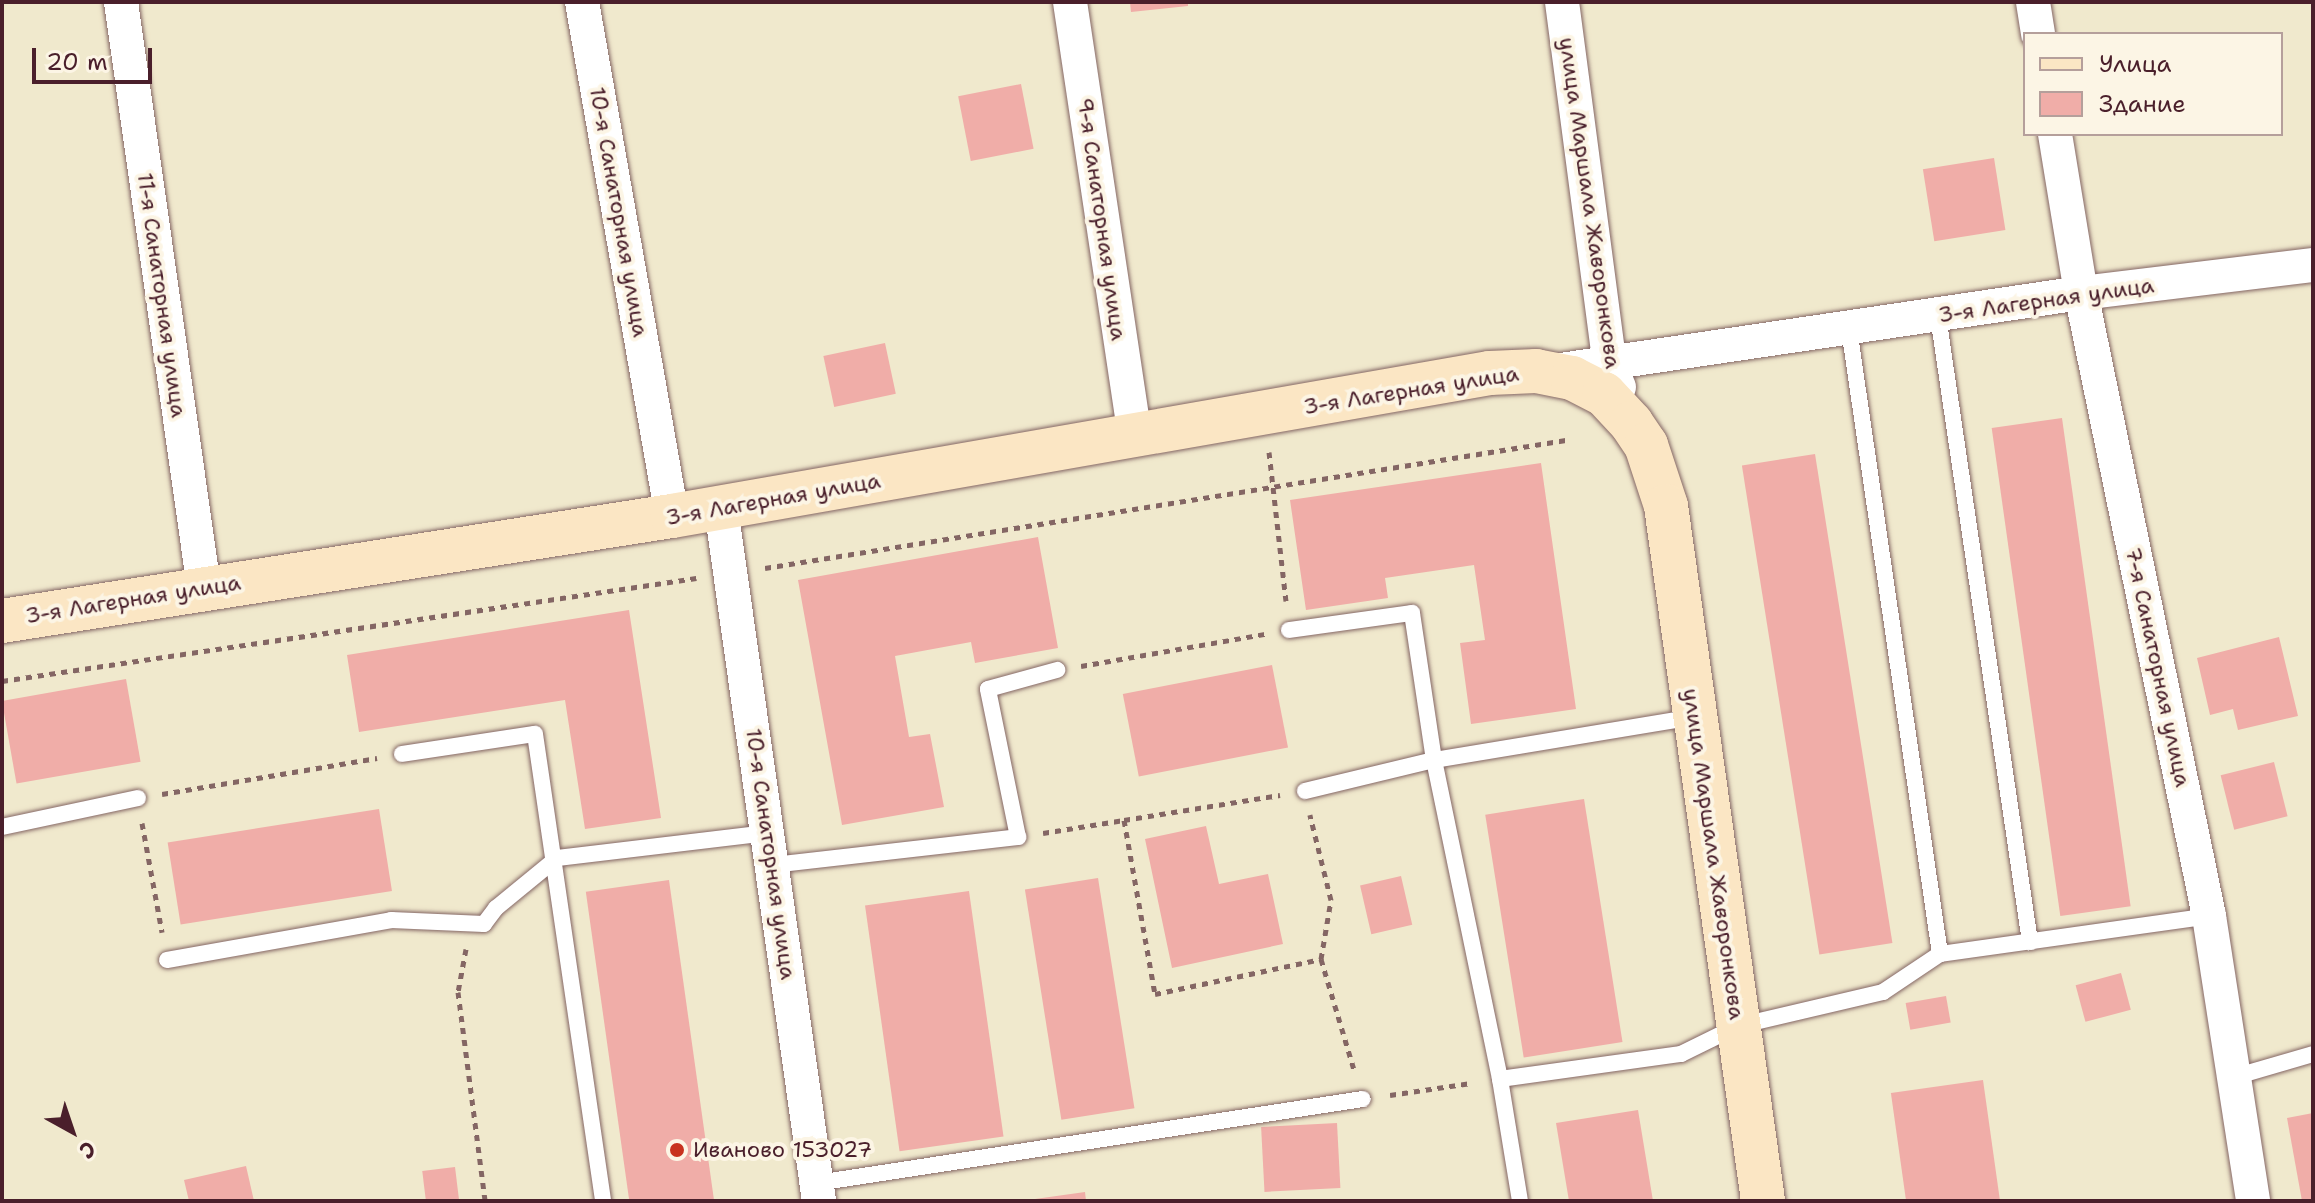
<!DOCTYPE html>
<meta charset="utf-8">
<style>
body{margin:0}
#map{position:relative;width:2315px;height:1203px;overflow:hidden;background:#f0e9cd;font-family:"Shantell Sans",sans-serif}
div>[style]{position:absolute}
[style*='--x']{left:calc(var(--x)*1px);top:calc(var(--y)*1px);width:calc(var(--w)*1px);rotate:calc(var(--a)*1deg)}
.building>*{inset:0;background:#f0ada8;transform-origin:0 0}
.path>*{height:5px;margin-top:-2.5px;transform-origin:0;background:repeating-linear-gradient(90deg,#846664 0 6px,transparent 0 12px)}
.roads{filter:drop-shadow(0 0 2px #846664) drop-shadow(0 0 2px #846664)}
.lane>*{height:16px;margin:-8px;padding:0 8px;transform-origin:8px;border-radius:8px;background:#fff}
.street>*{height:34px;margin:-17px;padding:0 17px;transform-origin:17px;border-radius:17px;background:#fff}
.secondary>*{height:44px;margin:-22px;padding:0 22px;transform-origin:22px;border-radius:22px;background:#fbe6c4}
.dots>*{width:22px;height:22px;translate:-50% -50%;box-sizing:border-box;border:4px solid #fcf5e5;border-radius:50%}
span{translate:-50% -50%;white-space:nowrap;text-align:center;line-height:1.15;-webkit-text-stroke:8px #fcf5e5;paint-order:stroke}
.street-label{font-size:22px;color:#4a1f2b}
.poi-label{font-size:22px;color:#4a1f2b}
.left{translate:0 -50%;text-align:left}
.frame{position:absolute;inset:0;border:4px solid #4a1f2b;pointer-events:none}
.legend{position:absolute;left:2023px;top:32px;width:260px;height:104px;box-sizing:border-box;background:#fcf5e5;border:2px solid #b59f9b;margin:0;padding:10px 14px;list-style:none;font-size:24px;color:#4a1f2b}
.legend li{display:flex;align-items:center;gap:16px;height:40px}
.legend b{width:40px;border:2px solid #b59f9b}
.north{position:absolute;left:32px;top:1091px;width:80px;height:80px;-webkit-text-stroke:6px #fcf5e5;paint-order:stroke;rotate:140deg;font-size:22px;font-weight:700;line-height:32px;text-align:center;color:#4a1f2b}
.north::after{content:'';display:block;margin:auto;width:28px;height:36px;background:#4a1f2b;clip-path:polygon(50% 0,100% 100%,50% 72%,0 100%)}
.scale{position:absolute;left:32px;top:48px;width:120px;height:36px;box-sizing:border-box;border:4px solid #4a1f2b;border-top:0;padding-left:10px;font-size:24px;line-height:28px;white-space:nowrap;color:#4a1f2b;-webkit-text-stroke:6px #fcf5e5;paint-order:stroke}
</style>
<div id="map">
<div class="building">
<i style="clip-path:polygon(1130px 2px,1188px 2px,1188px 6px,1131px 12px)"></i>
<i style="left:1021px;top:84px;width:66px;height:64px;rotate:79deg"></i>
<i style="left:1994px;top:158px;width:73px;height:72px;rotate:81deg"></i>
<i style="left:885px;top:343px;width:52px;height:63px;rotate:78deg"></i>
<i style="left:2062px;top:418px;width:493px;height:71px;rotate:82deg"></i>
<i style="left:1815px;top:454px;width:495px;height:74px;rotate:81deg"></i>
<i style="clip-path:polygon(1541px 463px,1576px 709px,1471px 724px,1460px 643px,1485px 640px,1474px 565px,1385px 578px,1388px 598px,1306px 610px,1290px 500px)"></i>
<i style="clip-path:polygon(1038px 537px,1058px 648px,975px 663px,971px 642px,895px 656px,909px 737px,930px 734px,944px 807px,842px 825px,798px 580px)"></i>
<i style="clip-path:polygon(629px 610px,661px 818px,585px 829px,565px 700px,359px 732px,347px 655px)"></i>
<i style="clip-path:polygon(2279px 637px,2298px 716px,2238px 730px,2233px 709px,2210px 715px,2197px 658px)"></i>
<i style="left:1272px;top:665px;width:84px;height:152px;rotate:79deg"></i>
<i style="left:126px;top:679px;width:84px;height:126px;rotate:80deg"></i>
<i style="left:2274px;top:762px;width:56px;height:55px;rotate:76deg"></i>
<i style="left:1584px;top:799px;width:246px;height:100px;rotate:81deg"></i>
<i style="left:379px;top:809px;width:83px;height:214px;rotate:81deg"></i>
<i style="clip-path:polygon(1206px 826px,1219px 884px,1268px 874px,1283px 944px,1172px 968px,1145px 839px)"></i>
<i style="left:1401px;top:876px;width:50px;height:42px;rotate:77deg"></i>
<i style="left:1098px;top:878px;width:233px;height:74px;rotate:81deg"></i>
<i style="left:669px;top:880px;width:324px;height:84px;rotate:82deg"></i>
<i style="left:969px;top:891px;width:248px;height:105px;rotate:82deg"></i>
<i style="left:2121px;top:973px;width:38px;height:47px;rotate:75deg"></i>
<i style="left:1946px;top:996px;width:27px;height:41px;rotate:80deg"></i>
<i style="left:1983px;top:1080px;width:122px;height:93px;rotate:82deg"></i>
<i style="clip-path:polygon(1638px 1110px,1653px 1201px,1569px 1201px,1556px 1123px)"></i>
<i style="clip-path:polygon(2313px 1113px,2313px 1201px,2302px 1201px,2287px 1118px)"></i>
<i style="left:1337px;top:1123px;width:65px;height:76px;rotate:87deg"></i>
<i style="clip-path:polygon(246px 1166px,254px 1201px,189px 1201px,184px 1180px)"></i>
<i style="left:455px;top:1167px;width:34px;height:33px;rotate:83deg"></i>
<i style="clip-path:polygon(1085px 1192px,1086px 1201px,1035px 1201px,1035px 1199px)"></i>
</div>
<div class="path">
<i style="--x:1269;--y:452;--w:150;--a:83.5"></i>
<i style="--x:765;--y:568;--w:811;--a:-9.08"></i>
<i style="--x:1081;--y:666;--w:187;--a:-9.9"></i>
<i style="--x:2;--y:681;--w:702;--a:-8.44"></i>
<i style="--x:162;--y:794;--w:218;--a:-9.5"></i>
<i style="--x:1124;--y:820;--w:158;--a:-9.1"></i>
<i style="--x:142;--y:823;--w:111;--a:79.6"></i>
<i style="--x:1043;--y:833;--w:82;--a:-9.1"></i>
<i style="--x:1124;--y:820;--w:177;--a:79.9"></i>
<i style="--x:1155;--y:994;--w:170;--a:-11.9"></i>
<i style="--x:1321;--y:959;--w:60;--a:-80.4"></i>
<i style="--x:1331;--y:900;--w:88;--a:-103.9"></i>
<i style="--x:466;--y:949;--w:44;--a:100.5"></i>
<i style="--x:458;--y:992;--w:211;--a:82.6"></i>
<i style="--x:1321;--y:959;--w:119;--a:73.4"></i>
<i style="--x:1390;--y:1095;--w:82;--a:-8.4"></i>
</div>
<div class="roads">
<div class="lane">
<i style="--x:1938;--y:316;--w:633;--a:81.64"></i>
<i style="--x:1289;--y:630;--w:124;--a:-7.9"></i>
<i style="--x:1412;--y:613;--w:149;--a:81.5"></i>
<i style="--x:1434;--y:760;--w:264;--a:-9.4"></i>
<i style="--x:402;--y:754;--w:134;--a:-8.6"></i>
<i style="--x:535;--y:734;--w:472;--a:81.7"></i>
<i style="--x:1305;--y:791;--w:133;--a:-13.5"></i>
<i style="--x:1434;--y:760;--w:326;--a:78.3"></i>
<i style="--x:1500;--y:1079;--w:183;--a:-7.9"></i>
<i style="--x:1681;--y:1054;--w:64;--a:-26.2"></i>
<i style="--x:1738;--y:1026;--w:149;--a:-13.2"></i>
<i style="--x:1883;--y:992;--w:69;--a:-33.7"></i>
<i style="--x:1940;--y:954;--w:632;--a:-98.28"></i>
<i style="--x:2;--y:827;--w:139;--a:-12"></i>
<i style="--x:773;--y:865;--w:247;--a:-6.5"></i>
<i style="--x:1018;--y:837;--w:151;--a:-101.5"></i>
<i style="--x:988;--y:689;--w:72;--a:-15.4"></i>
<i style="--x:1940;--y:954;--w:272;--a:-8"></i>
<i style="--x:167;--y:960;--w:228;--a:-10.1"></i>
<i style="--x:391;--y:920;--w:93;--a:2.5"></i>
<i style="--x:484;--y:924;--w:20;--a:-53"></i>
<i style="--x:496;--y:908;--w:79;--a:-39.3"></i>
<i style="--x:557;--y:858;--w:212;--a:-6.8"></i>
<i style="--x:2234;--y:1077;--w:82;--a:-16.2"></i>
<i style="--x:1500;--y:1079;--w:124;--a:80.7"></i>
<i style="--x:817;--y:1183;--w:552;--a:-8.75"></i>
</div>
<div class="street">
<i style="--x:121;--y:2;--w:592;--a:81.94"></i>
<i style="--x:582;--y:2;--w:522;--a:80.07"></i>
<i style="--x:1070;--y:2;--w:438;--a:81.5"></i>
<i style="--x:1562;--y:2;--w:367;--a:82.5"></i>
<i style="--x:1610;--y:366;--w:23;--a:67"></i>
<i style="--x:2033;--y:2;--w:32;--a:81"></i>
<i style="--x:2055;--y:134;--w:161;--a:80.7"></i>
<i style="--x:2081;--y:293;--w:636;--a:78.39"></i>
<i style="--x:2209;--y:916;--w:288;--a:81.2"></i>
<i style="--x:1554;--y:371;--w:533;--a:-8.42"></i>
<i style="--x:2081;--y:293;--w:234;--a:-6.9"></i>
<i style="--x:721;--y:508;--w:700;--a:81.95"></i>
</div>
<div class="secondary">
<i style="--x:2;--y:621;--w:678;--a:-8.91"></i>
<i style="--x:672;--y:516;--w:830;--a:-9.92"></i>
<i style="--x:1490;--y:373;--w:46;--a:-2.5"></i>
<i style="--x:1536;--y:371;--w:37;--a:11"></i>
<i style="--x:1572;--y:378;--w:36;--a:27"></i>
<i style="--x:1604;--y:394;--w:40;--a:47"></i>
<i style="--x:1631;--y:423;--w:27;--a:56"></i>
<i style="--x:1646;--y:445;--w:64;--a:71.8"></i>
<i style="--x:1666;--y:506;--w:702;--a:82.05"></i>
</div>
</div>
<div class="dots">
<i style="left:677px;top:1150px;background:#c8321e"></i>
</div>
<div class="street-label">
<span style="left:1590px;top:203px;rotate:82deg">улица Маршала Жаворонкова</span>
<span style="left:619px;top:212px;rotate:80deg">10-я Санаторная улица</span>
<span style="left:1102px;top:219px;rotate:82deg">9-я Санаторная улица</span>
<span style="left:162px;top:295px;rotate:82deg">11-я Санаторная улица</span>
<span style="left:2046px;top:300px;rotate:-8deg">3-я Лагерная улица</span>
<span style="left:1411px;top:390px;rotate:-9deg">3-я Лагерная улица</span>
<span style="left:773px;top:499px;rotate:-10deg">3-я Лагерная улица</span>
<span style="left:133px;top:599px;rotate:-9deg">3-я Лагерная улица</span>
<span style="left:2158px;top:667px;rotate:78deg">7-я Санаторная улица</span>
<span style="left:771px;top:854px;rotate:82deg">10-я Санаторная улица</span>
<span style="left:1714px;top:854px;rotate:82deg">улица Маршала Жаворонкова</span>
</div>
<div class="poi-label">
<span class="left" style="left:693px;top:1150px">Иваново 153027</span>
</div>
<div class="frame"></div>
<ul class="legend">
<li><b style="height:10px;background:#fbe6c4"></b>Улица</li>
<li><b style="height:22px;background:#f0ada8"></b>Здание</li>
</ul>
<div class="north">С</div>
<div class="scale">20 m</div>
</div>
